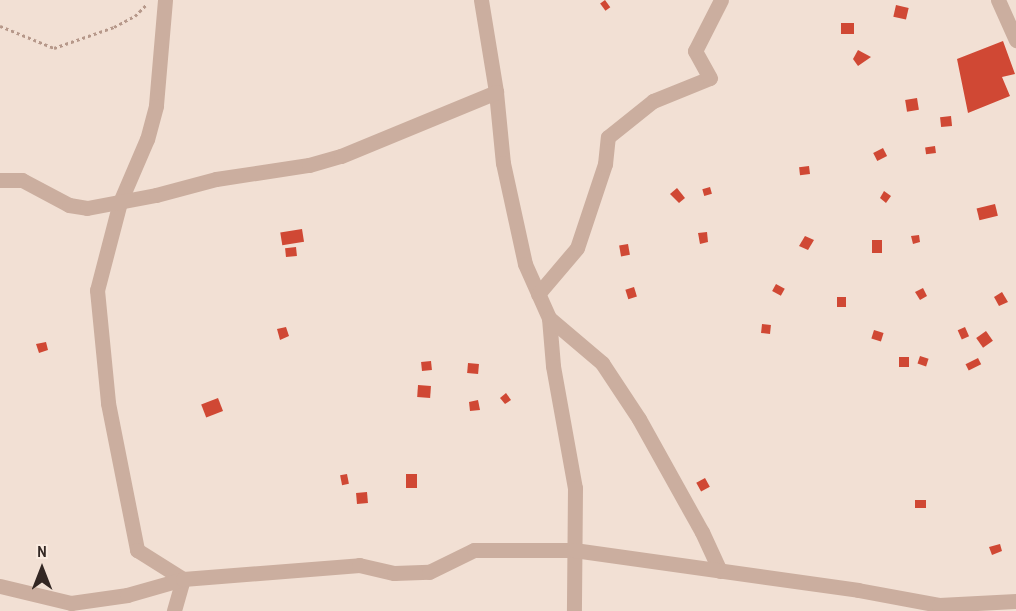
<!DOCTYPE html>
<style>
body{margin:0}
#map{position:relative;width:1016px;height:611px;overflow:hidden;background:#f2e0d4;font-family:"Archivo Narrow",sans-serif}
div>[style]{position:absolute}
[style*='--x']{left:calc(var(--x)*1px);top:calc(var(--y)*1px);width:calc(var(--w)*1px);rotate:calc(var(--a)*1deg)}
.building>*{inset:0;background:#d04834;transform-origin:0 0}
.path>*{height:3px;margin-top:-1.5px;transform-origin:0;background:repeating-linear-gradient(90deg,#b6988a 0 3px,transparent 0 6px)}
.minor>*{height:15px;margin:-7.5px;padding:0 7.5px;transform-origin:7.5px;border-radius:7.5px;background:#cbae9f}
span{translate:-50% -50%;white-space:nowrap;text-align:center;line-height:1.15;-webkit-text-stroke:4.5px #faebe0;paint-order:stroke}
.north{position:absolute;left:12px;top:539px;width:60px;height:60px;-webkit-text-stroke:4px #faebe0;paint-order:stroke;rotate:0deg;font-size:16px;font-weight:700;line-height:24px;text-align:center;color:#332723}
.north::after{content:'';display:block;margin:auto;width:21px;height:27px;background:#332723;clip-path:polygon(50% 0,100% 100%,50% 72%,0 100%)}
</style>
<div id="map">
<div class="building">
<i style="left:605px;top:0;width:9px;height:6px;rotate:54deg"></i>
<i style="left:896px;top:5px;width:13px;height:12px;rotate:13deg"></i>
<i style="left:841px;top:23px;width:13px;height:11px"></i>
<i style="clip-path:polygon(1003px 41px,1015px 74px,1002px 77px,1010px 96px,968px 113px,957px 59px)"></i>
<i style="clip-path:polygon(858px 50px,871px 57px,858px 66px,853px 59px)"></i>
<i style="left:917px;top:98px;width:12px;height:12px;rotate:81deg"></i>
<i style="left:951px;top:116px;width:10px;height:11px;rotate:84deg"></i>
<i style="left:935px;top:146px;width:7px;height:10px;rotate:82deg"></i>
<i style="left:883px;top:148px;width:9px;height:11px;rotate:63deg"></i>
<i style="left:809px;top:166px;width:8px;height:10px;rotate:83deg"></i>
<i style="left:710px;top:187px;width:7px;height:8px;rotate:74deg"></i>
<i style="clip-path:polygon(677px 188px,685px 198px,679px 203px,670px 194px)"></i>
<i style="clip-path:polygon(884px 191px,891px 196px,886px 203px,880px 198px)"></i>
<i style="left:995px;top:204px;width:12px;height:19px;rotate:76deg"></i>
<i style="left:302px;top:229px;width:13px;height:22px;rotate:81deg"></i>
<i style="clip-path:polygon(707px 232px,708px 242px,700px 244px,698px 233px)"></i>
<i style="clip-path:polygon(919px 235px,920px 242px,913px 244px,911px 236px)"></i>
<i style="clip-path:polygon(805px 236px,814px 240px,808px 250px,799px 246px)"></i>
<i style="left:872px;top:240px;width:10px;height:13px"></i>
<i style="left:628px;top:244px;width:11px;height:9px;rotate:80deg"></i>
<i style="left:296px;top:247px;width:9px;height:11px;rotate:84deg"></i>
<i style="left:776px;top:284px;width:10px;height:8px;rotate:29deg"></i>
<i style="left:634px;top:287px;width:10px;height:9px;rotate:73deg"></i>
<i style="clip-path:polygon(923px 288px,927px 296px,920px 300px,915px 292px)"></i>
<i style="clip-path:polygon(1002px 292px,1008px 302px,999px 306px,994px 297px)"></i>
<i style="left:837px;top:297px;width:9px;height:10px"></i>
<i style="left:762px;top:324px;width:9px;height:9px;rotate:6deg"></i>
<i style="clip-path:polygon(286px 327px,289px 336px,280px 340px,277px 329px)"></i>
<i style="left:965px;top:327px;width:10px;height:8px;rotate:66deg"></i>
<i style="left:874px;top:330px;width:10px;height:9px;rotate:17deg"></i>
<i style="left:986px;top:331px;width:12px;height:12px;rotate:55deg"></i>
<i style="clip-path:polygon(46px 342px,48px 350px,39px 353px,36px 344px)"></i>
<i style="left:920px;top:356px;width:9px;height:8px;rotate:18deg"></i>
<i style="left:909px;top:357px;width:10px;height:10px;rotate:90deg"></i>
<i style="left:978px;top:358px;width:7px;height:14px;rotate:63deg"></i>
<i style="left:431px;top:361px;width:9px;height:10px;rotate:84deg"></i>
<i style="left:468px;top:363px;width:11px;height:10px;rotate:5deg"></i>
<i style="left:418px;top:385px;width:13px;height:12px;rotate:4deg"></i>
<i style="clip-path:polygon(506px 393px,511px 400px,505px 404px,500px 398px)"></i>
<i style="left:218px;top:398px;width:14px;height:18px;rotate:69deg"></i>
<i style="clip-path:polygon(478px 400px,480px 410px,470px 411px,469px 402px)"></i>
<i style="left:347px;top:474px;width:10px;height:7px;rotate:79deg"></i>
<i style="left:406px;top:474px;width:11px;height:14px"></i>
<i style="left:705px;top:478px;width:10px;height:10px;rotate:61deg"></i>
<i style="left:367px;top:492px;width:11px;height:11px;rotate:85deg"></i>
<i style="left:915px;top:500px;width:11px;height:8px"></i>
<i style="clip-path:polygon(1000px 544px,1002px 551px,992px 555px,989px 547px)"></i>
</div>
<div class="path">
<i style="--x:0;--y:26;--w:58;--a:22.2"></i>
<i style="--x:54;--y:48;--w:64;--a:-19.3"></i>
<i style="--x:114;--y:27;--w:24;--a:-28"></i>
<i style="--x:135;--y:16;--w:17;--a:-45"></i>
</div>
<div class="minor">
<i style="--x:165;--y:0;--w:106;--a:94.9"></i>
<i style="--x:156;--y:106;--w:34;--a:105"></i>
<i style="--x:147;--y:139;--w:69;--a:113.2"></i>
<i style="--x:120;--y:202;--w:91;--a:104.6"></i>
<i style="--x:97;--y:290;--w:114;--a:84.4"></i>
<i style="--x:108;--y:403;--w:150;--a:78.8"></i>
<i style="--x:137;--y:550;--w:54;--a:32.2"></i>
<i style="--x:183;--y:579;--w:33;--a:106"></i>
<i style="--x:481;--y:0;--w:93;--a:80.7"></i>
<i style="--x:496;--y:92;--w:71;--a:84.4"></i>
<i style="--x:503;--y:163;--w:103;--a:77.7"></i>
<i style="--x:525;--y:264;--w:59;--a:66"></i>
<i style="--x:549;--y:318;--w:48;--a:85.2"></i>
<i style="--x:553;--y:366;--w:124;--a:79.8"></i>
<i style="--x:575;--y:488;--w:123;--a:90.5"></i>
<i style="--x:998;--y:0;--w:44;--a:65.8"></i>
<i style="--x:0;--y:180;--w:22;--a:0"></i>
<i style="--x:22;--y:180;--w:53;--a:28"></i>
<i style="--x:69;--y:205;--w:18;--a:9"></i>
<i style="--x:87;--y:208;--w:70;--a:-10.7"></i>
<i style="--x:156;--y:195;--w:62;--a:-14.9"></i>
<i style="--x:216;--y:179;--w:94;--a:-8.6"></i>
<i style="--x:309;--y:165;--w:33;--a:-16"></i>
<i style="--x:341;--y:156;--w:168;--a:-22.4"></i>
<i style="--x:538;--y:294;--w:60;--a:-49.7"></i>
<i style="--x:577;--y:248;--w:89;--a:-71.6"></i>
<i style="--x:605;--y:164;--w:27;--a:-84"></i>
<i style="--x:608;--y:137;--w:58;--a:-38.7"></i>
<i style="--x:653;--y:101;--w:61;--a:-22"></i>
<i style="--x:710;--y:78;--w:31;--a:-119"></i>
<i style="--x:695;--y:51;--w:57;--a:-63"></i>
<i style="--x:549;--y:318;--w:70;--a:40.3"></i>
<i style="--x:602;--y:363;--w:67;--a:56.5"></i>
<i style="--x:639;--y:419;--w:129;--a:60.9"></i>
<i style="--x:702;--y:532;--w:43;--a:65.2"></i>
<i style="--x:0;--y:586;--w:73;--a:13.5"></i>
<i style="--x:71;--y:603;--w:57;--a:-8.1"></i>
<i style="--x:127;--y:595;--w:58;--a:-15.9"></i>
<i style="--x:183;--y:579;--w:177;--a:-4.5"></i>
<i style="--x:359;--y:565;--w:36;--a:13"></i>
<i style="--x:394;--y:573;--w:35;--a:-2"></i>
<i style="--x:429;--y:572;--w:50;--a:-26.1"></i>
<i style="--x:474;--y:550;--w:100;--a:0"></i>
<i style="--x:574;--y:550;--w:287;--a:8"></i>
<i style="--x:858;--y:590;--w:82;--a:10.5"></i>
<i style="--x:939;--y:605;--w:77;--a:-3"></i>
</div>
<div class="north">N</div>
</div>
